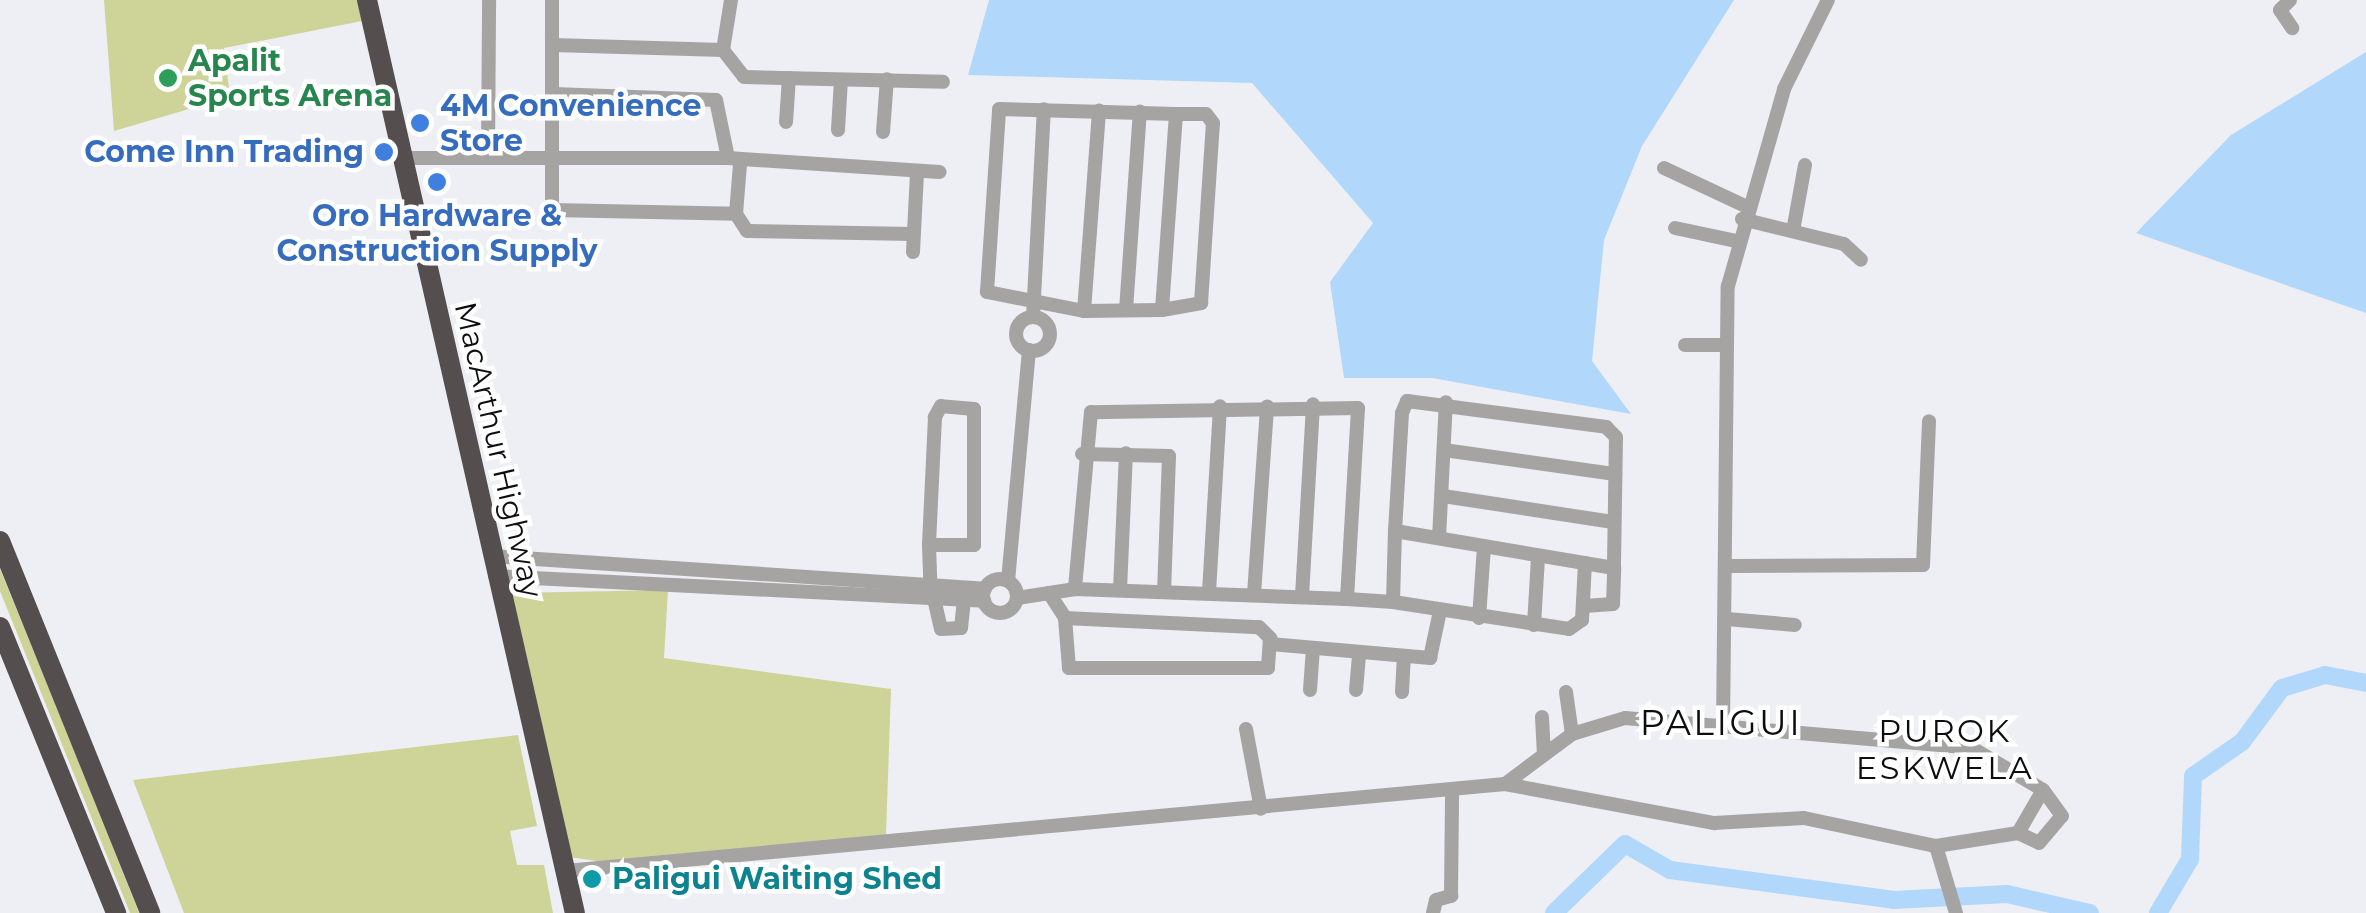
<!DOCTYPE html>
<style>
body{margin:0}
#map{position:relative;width:2366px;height:913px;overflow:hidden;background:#edeff5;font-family:Montserrat,sans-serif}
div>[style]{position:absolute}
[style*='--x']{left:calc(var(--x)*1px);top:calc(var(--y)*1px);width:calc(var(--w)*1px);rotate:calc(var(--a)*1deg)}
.green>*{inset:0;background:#ced398}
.water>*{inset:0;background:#b1d8fb}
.river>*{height:18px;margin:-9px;padding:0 9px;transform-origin:9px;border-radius:9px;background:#b1d8fb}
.minor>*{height:14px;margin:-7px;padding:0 7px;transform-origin:7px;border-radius:7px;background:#a6a3a3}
.minor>.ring{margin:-7px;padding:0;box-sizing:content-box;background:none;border:14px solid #a6a3a3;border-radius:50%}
.highway>*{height:20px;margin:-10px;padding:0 10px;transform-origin:10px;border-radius:10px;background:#544e4f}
.dots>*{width:28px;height:28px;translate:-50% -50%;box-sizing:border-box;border:5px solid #fff;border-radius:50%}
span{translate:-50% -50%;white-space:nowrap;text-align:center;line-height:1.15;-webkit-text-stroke:9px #fff;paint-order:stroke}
.leisure-label{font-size:30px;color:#27864d;font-weight:700}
.left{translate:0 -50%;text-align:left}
.shop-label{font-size:30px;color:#366cbe;font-weight:700}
.right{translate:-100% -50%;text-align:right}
.street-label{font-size:30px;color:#0d0d0f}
.culture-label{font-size:30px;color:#0d838f;font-weight:700}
.neighbourhood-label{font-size:32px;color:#0d0d0f;letter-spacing:2.5px}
.quarter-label{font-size:35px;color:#0d0d0f;letter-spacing:2.5px}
</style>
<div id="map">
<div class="green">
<i style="clip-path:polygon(104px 0,357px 0,362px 21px,224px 48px,230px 97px,114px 131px)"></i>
<i style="clip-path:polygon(0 569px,58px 710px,139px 913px,130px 913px,0 591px)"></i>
<i style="clip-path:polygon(668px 590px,664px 658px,891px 689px,886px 835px,610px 863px,570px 857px,512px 593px)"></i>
<i style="clip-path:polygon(518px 735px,537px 826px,510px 831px,517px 865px,544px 865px,553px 913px,184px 913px,133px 780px)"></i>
</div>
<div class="water">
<i style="clip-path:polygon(989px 0,1734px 0,1642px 146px,1604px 240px,1592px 361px,1631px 414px,1432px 378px,1344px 378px,1330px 282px,1373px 223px,1252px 83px,968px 75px)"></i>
<i style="clip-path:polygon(2366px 52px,2366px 313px,2136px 233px,2231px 135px)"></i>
</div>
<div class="river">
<i style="--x:1554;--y:913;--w:99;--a:-44.2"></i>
<i style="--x:1625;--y:844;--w:52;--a:30"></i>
<i style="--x:1670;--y:870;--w:226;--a:7.6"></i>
<i style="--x:1894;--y:900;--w:113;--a:-3"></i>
<i style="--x:2007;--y:894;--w:85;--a:12.9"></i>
<i style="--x:2158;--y:913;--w:63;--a:-59.3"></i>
<i style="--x:2190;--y:859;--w:83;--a:-87.9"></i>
<i style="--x:2193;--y:776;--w:60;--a:-34.8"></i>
<i style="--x:2242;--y:742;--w:67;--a:-53.5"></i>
<i style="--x:2282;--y:688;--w:45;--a:-16.8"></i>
<i style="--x:2325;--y:675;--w:42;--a:11"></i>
</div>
<div class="minor">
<i style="--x:552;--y:0;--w:210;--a:90"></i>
<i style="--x:552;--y:210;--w:184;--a:1.2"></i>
<i style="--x:736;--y:214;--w:20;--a:57"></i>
<i style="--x:747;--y:231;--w:165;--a:1"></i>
<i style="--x:2290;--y:0;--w:14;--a:135"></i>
<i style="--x:2280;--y:10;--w:22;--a:56"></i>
<i style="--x:553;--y:45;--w:170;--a:1.7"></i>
<i style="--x:723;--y:50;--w:34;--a:52"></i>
<i style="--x:744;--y:77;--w:199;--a:1.4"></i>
<i style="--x:723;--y:50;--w:51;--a:-80.9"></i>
<i style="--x:553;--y:94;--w:163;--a:2.1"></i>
<i style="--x:716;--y:100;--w:59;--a:78.3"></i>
<i style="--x:999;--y:109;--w:177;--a:1.6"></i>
<i style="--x:1176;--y:114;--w:196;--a:94.1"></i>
<i style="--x:1162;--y:310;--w:78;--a:179.3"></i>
<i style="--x:1084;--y:311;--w:99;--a:-168.9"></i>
<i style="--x:987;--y:292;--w:183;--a:-86.2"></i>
<i style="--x:786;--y:122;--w:44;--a:-86.1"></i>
<i style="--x:838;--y:130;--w:50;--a:-86.6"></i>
<i style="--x:883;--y:132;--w:53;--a:-85.7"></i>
<i style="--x:488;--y:156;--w:156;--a:-89.6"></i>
<i style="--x:402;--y:158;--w:326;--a:0"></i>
<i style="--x:728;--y:158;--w:212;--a:3.8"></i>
<i style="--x:1664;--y:168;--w:89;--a:25.1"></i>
<i style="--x:736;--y:214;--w:50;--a:-85.4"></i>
<i style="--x:1742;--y:219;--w:105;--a:13.8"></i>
<i style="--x:1844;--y:244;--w:23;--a:43"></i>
<i style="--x:1675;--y:228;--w:62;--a:12"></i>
<i style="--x:1793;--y:231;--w:67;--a:-79.7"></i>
<i style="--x:913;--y:252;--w:78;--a:-87.1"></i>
<i style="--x:1126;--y:310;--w:199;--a:-86"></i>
<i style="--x:1162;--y:310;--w:40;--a:-10"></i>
<i style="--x:1201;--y:303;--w:180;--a:-86.2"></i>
<i style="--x:1213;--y:123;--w:11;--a:-128"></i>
<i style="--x:1206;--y:114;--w:30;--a:180"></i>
<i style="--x:1084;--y:311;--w:201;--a:-85.7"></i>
<i class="ring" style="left:1016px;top:317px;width:20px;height:20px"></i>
<i style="--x:1033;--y:317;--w:208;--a:-87"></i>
<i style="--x:1685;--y:345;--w:37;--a:0"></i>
<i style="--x:1444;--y:450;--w:173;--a:8"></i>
<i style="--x:1082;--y:454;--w:87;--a:1.3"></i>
<i style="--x:1169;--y:456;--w:135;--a:92.1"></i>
<i style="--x:1443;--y:496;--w:172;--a:8.7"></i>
<i style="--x:1439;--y:538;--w:136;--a:-87.1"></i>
<i style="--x:929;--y:545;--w:45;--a:0"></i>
<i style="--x:974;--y:545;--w:136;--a:-90"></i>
<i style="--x:974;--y:409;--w:33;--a:-175"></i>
<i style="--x:941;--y:406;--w:13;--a:119"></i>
<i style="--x:935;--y:417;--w:128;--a:92.7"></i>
<i style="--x:929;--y:545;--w:36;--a:88"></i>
<i style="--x:930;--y:581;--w:49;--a:77.1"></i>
<i style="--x:941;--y:629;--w:20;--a:-3"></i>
<i style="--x:961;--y:628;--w:29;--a:-84"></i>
<i style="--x:491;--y:556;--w:495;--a:3.8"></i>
<i style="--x:1728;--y:566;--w:195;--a:-0.3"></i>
<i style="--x:1923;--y:565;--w:144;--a:-87.6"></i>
<i style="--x:495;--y:576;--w:490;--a:2.9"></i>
<i class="ring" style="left:983px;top:579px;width:20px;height:20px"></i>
<i style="--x:1008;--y:581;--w:232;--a:-84.8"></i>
<i style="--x:1120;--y:590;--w:137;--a:-87.5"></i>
<i style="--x:1209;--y:592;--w:186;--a:-86.6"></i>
<i style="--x:1049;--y:593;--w:30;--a:57"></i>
<i style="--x:1065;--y:618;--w:194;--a:2.7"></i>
<i style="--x:1259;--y:627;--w:16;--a:45"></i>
<i style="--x:1270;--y:638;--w:30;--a:94"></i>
<i style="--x:1268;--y:668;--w:199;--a:180"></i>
<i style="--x:1069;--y:668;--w:50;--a:-94.6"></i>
<i style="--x:1254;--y:594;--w:188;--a:-86"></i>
<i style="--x:1302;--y:596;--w:192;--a:-86.7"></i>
<i style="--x:1017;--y:598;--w:59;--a:-8.8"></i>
<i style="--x:1075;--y:589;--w:272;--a:2.1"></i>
<i style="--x:1347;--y:599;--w:191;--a:-86.7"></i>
<i style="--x:1358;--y:408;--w:267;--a:179.1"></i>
<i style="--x:1091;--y:412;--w:178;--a:95.2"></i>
<i style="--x:1347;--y:599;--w:46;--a:3.7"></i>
<i style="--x:1393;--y:602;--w:71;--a:-88.4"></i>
<i style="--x:1395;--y:531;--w:118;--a:-86.6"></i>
<i style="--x:1402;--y:413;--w:13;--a:-67"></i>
<i style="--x:1407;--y:401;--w:201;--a:7.4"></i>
<i style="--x:1606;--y:427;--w:14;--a:45"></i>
<i style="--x:1616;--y:437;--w:131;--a:90.9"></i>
<i style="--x:1614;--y:568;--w:222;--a:-170.4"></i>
<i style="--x:1393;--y:602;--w:178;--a:8.7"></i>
<i style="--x:1569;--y:629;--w:16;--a:-35"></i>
<i style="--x:1582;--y:620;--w:57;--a:-87"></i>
<i style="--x:1584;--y:606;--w:29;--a:-4"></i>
<i style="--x:1613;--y:604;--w:36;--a:-88"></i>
<i style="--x:1479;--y:618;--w:71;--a:-86"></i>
<i style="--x:1727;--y:619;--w:68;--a:5"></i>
<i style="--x:1534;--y:625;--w:67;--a:-86.6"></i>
<i style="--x:1270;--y:644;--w:161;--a:5"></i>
<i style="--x:1430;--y:658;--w:48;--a:-78"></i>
<i style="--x:1310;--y:690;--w:42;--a:-85.9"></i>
<i style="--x:1356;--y:690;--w:38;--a:-85"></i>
<i style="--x:1402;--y:692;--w:35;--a:-87"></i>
<i style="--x:1566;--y:692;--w:42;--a:81.9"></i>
<i style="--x:1542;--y:717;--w:34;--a:87"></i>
<i style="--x:1723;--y:728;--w:442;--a:-89.4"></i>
<i style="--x:1728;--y:286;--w:205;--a:-74.1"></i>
<i style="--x:1784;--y:89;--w:99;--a:-63.7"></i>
<i style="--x:1246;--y:729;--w:81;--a:79.4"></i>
<i style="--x:1505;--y:784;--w:84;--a:-36.7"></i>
<i style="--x:1572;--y:734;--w:55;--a:-16.8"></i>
<i style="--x:1625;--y:718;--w:348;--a:4.9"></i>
<i style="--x:1972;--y:748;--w:82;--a:30.6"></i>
<i style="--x:2043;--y:790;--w:50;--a:120.2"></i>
<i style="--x:1936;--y:846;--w:70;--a:73.4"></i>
<i style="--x:566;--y:871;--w:943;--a:-5.29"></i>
<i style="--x:1505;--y:784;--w:213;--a:10.6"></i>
<i style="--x:1714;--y:823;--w:90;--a:-3.2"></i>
<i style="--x:1804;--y:818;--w:135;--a:12"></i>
<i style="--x:1936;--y:846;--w:83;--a:-9"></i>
<i style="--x:2018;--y:833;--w:23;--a:25"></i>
<i style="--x:2039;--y:843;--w:35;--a:-50"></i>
<i style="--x:2062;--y:816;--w:32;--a:-126"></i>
<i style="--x:1433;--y:913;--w:13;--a:-77"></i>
<i style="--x:1436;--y:900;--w:16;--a:-15"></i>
<i style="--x:1451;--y:896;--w:101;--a:-89.4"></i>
</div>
<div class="highway">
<i style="--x:367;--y:0;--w:936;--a:77.17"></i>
<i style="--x:0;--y:541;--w:401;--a:68"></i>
<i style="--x:0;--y:627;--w:309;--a:67.9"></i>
</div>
<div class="dots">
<i style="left:168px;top:78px;background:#2e9e5b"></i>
<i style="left:420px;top:123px;background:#3f7fe0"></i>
<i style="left:384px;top:152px;background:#3f7fe0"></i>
<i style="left:437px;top:182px;background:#3f7fe0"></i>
<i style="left:592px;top:879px;background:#0f9aa8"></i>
</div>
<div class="leisure-label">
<span class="left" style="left:188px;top:78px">Apalit<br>Sports Arena</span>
</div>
<div class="shop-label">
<span class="left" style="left:440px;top:123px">4M Convenience<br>Store</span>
<span class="right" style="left:364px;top:152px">Come Inn Trading</span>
<span style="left:437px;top:233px">Oro Hardware &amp;<br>Construction Supply</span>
</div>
<div class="street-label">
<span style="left:498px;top:450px;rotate:77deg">MacArthur Highway</span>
</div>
<div class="culture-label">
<span class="left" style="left:612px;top:879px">Paligui Waiting Shed</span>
</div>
<div class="neighbourhood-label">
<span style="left:1945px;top:750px">PUROK<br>ESKWELA</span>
</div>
<div class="quarter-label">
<span style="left:1721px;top:723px">PALIGUI</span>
</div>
</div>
